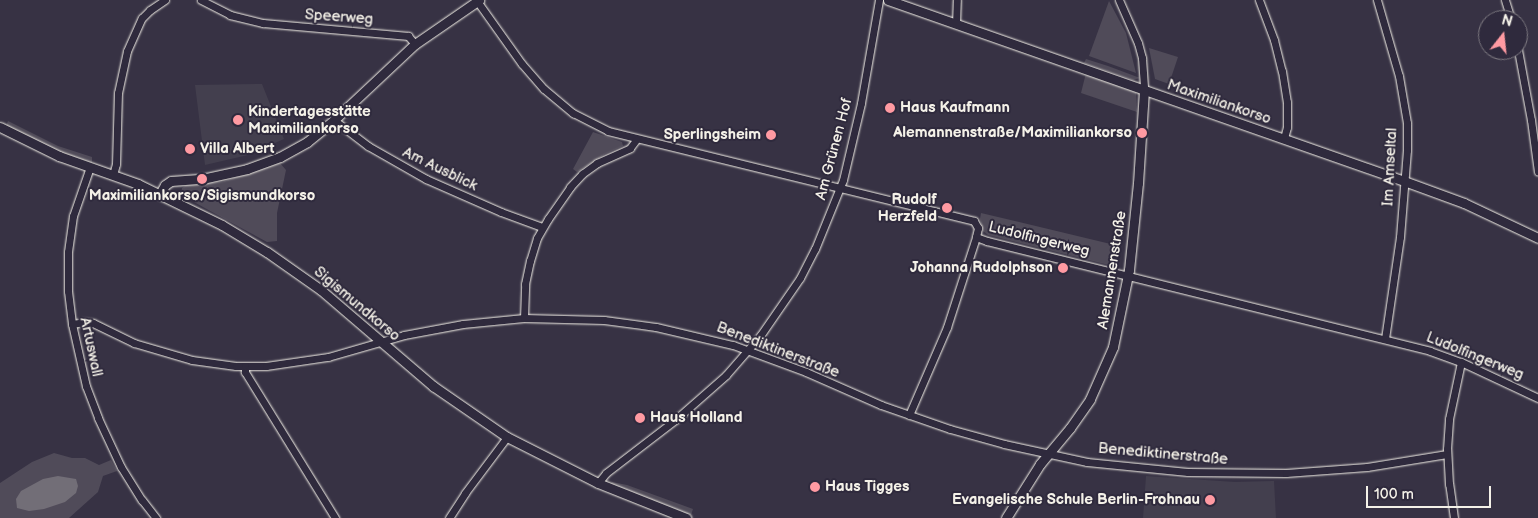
<!DOCTYPE html>
<meta charset="utf-8">
<style>
body{margin:0}
#map{position:relative;width:1538px;height:518px;overflow:hidden;background:#373244;font-family:"Balsamiq Sans",sans-serif}
div>[style]{position:absolute}
[style*='--x']{left:calc(var(--x)*1px);top:calc(var(--y)*1px);width:calc(var(--w)*1px);rotate:calc(var(--a)*1deg)}
.built>*{inset:0;background:#433f4e}
.green>*{inset:0;background:#504b59}
.water>*{inset:0;background:#726e77}
.roads{filter:drop-shadow(0 0 1px #f4f1e8) drop-shadow(0 0 1px #f4f1e8)}
.minor>*{height:7px;margin:-3.5px;padding:0 3.5px;transform-origin:3.5px;border-radius:3.5px;background:#2f2a3d}
.tertiary>*{height:9px;margin:-4.5px;padding:0 4.5px;transform-origin:4.5px;border-radius:4.5px;background:#2f2a3d}
.dots>*{width:14px;height:14px;translate:-50% -50%;box-sizing:border-box;border:2px solid #2f2a3d;border-radius:50%}
span{translate:-50% -50%;white-space:nowrap;text-align:center;line-height:1.15;-webkit-text-stroke:4px #2f2a3d;paint-order:stroke}
.street-label{font-size:15px;color:#f4f1e8}
.poi-label{font-size:15px;color:#f4f1e8;font-weight:700}
.left{translate:0 -50%;text-align:left}
.right{translate:-100% -50%;text-align:right}
.north{position:absolute;left:1478px;top:10px;width:50px;height:50px;box-sizing:border-box;background:#2f2a3d;border:1px solid #7e7a81;border-radius:50%;rotate:16deg;font-size:14px;font-weight:700;line-height:20px;text-align:center;color:#f4f1e8}
.north::after{content:'';display:block;margin:auto;width:18px;height:22px;background:#ff9aa2;clip-path:polygon(50% 0,100% 100%,50% 72%,0 100%)}
.scale{position:absolute;left:1366px;top:486px;width:125px;height:22px;box-sizing:border-box;border:2px solid #f4f1e8;border-top:0;padding-left:6px;font-size:15px;line-height:18px;white-space:nowrap;color:#f4f1e8;-webkit-text-stroke:4px #2f2a3d;paint-order:stroke}
</style>
<div id="map">
<div class="built">
<i style="clip-path:polygon(262px 84px,284px 139px,248px 155px,205px 165px,195px 85px)"></i>
<i style="clip-path:polygon(1146px 476px,1235px 482px,1274px 481px,1276px 518px,1143px 518px)"></i>
</div>
<div class="green">
<i style="clip-path:polygon(1109px 1px,1126px 33px,1136px 73px,1089px 56px)"></i>
<i style="clip-path:polygon(1149px 48px,1178px 57px,1169px 84px,1155px 79px)"></i>
<i style="clip-path:polygon(1086px 59px,1108px 66px,1140px 78px,1133px 80px,1084px 63px)"></i>
<i style="clip-path:polygon(1086px 73px,1136px 92px,1137px 112px,1081px 93px)"></i>
<i style="clip-path:polygon(8px 121px,58px 146px,92px 157px,92px 163px,50px 148px,6px 126px)"></i>
<i style="clip-path:polygon(593px 132px,622px 142px,623px 146px,605px 154px,577px 172px,573px 169px)"></i>
<i style="clip-path:polygon(280px 163px,286px 170px,277px 213px,277px 241px,267px 242px,181px 195px,182px 188px,187px 185px,222px 182px)"></i>
<i style="clip-path:polygon(981px 213px,1119px 246px,1117px 267px,988px 235px,983px 231px,980px 219px)"></i>
<i style="clip-path:polygon(54px 453px,72px 458px,85px 458px,99px 465px,111px 460px,117px 471px,103px 476px,98px 492px,69px 518px,0 518px,0 483px,32px 462px)"></i>
<i style="clip-path:polygon(612px 482px,627px 485px,693px 509px,691px 515px,611px 484px)"></i>
</div>
<div class="water">
<i style="clip-path:polygon(58px 476px,76px 479px,78px 486px,76px 493px,65px 502px,44px 509px,29px 511px,17px 508px,16px 499px,21px 491px,43px 479px)"></i>
</div>
<div class="roads">
<div class="minor">
<i style="--x:201;--y:0;--w:33;--a:27"></i>
<i style="--x:230;--y:15;--w:34;--a:14"></i>
<i style="--x:263;--y:23;--w:146;--a:5.1"></i>
<i style="--x:408;--y:36;--w:11;--a:49"></i>
<i style="--x:1119;--y:0;--w:47;--a:66.2"></i>
<i style="--x:1138;--y:43;--w:16;--a:75"></i>
<i style="--x:1142;--y:58;--w:32;--a:86"></i>
<i style="--x:1259;--y:0;--w:43;--a:69.4"></i>
<i style="--x:1274;--y:40;--w:32;--a:76"></i>
<i style="--x:1282;--y:71;--w:31;--a:81"></i>
<i style="--x:1287;--y:102;--w:25;--a:90"></i>
<i style="--x:1287;--y:127;--w:11;--a:105"></i>
<i style="--x:1377;--y:0;--w:79;--a:73.9"></i>
<i style="--x:1399;--y:76;--w:48;--a:80.3"></i>
<i style="--x:1407;--y:123;--w:27;--a:90"></i>
<i style="--x:1407;--y:150;--w:87;--a:94.6"></i>
<i style="--x:1400;--y:237;--w:103;--a:98.4"></i>
<i style="--x:1505;--y:0;--w:21;--a:73"></i>
<i style="--x:477;--y:1;--w:77;--a:54.5"></i>
<i style="--x:522;--y:64;--w:33;--a:49"></i>
<i style="--x:544;--y:89;--w:38;--a:40"></i>
<i style="--x:573;--y:113;--w:39;--a:27"></i>
<i style="--x:608;--y:131;--w:377;--a:13.8"></i>
<i style="--x:974;--y:221;--w:8;--a:60"></i>
<i style="--x:978;--y:228;--w:9;--a:103"></i>
<i style="--x:976;--y:237;--w:12;--a:20"></i>
<i style="--x:987;--y:241;--w:456;--a:13.9"></i>
<i style="--x:1430;--y:351;--w:33;--a:20"></i>
<i style="--x:1461;--y:362;--w:85;--a:25.1"></i>
<i style="--x:956;--y:24;--w:24;--a:-88"></i>
<i style="--x:1518;--y:50;--w:71;--a:79.5"></i>
<i style="--x:1531;--y:120;--w:52;--a:82.3"></i>
<i style="--x:334;--y:120;--w:43;--a:37.4"></i>
<i style="--x:368;--y:146;--w:67;--a:29.6"></i>
<i style="--x:426;--y:179;--w:82;--a:23.7"></i>
<i style="--x:501;--y:212;--w:44;--a:20.1"></i>
<i style="--x:90;--y:167;--w:52;--a:109.1"></i>
<i style="--x:73;--y:216;--w:36;--a:98"></i>
<i style="--x:68;--y:252;--w:39;--a:90"></i>
<i style="--x:68;--y:291;--w:33;--a:83"></i>
<i style="--x:72;--y:324;--w:64;--a:77.3"></i>
<i style="--x:86;--y:386;--w:34;--a:69"></i>
<i style="--x:98;--y:418;--w:54;--a:64.9"></i>
<i style="--x:121;--y:467;--w:39;--a:58"></i>
<i style="--x:142;--y:500;--w:23;--a:52"></i>
<i style="--x:113;--y:175;--w:11;--a:-75"></i>
<i style="--x:116;--y:164;--w:71;--a:-88.4"></i>
<i style="--x:118;--y:93;--w:43;--a:-77.9"></i>
<i style="--x:127;--y:51;--w:36;--a:-66"></i>
<i style="--x:142;--y:18;--w:11;--a:-45"></i>
<i style="--x:150;--y:10;--w:18;--a:-34"></i>
<i style="--x:524;--y:318;--w:34;--a:-88"></i>
<i style="--x:525;--y:284;--w:24;--a:-78"></i>
<i style="--x:530;--y:261;--w:24;--a:-73"></i>
<i style="--x:537;--y:238;--w:22;--a:-60"></i>
<i style="--x:548;--y:219;--w:39;--a:-55"></i>
<i style="--x:570;--y:187;--w:18;--a:-47"></i>
<i style="--x:582;--y:174;--w:19;--a:-36"></i>
<i style="--x:597;--y:163;--w:36;--a:-24"></i>
<i style="--x:630;--y:148;--w:10;--a:-53"></i>
<i style="--x:72;--y:324;--w:12;--a:-9"></i>
<i style="--x:84;--y:322;--w:9;--a:6"></i>
<i style="--x:93;--y:323;--w:46;--a:26"></i>
<i style="--x:134;--y:343;--w:60;--a:16.3"></i>
<i style="--x:192;--y:360;--w:44;--a:7.8"></i>
<i style="--x:236;--y:366;--w:30;--a:0"></i>
<i style="--x:266;--y:366;--w:63;--a:-8.3"></i>
<i style="--x:328;--y:357;--w:79;--a:-16.1"></i>
<i style="--x:404;--y:335;--w:60;--a:-10.6"></i>
<i style="--x:463;--y:324;--w:61;--a:-5.6"></i>
<i style="--x:524;--y:318;--w:80;--a:1.4"></i>
<i style="--x:604;--y:320;--w:52;--a:7.7"></i>
<i style="--x:656;--y:327;--w:79;--a:13.2"></i>
<i style="--x:733;--y:345;--w:78;--a:20.3"></i>
<i style="--x:806;--y:372;--w:82;--a:23.7"></i>
<i style="--x:881;--y:405;--w:73;--a:19.2"></i>
<i style="--x:950;--y:429;--w:56;--a:15.5"></i>
<i style="--x:1004;--y:444;--w:85;--a:12.2"></i>
<i style="--x:1087;--y:462;--w:101;--a:5.7"></i>
<i style="--x:1188;--y:472;--w:98;--a:0.6"></i>
<i style="--x:1286;--y:473;--w:81;--a:-4.2"></i>
<i style="--x:1367;--y:467;--w:81;--a:-9.2"></i>
<i style="--x:245;--y:366;--w:6;--a:90"></i>
<i style="--x:245;--y:372;--w:172;--a:58.3"></i>
<i style="--x:909;--y:415;--w:96;--a:-66.6"></i>
<i style="--x:947;--y:327;--w:95;--a:-72.1"></i>
<i style="--x:598;--y:483;--w:13;--a:-51"></i>
<i style="--x:606;--y:473;--w:87;--a:-37.5"></i>
<i style="--x:675;--y:420;--w:68;--a:-41.4"></i>
<i style="--x:726;--y:375;--w:52;--a:-48.9"></i>
<i style="--x:760;--y:336;--w:70;--a:-55.4"></i>
<i style="--x:800;--y:278;--w:33;--a:-63"></i>
<i style="--x:815;--y:249;--w:74;--a:-67.9"></i>
<i style="--x:843;--y:180;--w:79;--a:-76.8"></i>
<i style="--x:861;--y:103;--w:105;--a:-80.1"></i>
<i style="--x:449;--y:518;--w:30;--a:-57"></i>
<i style="--x:465;--y:493;--w:70;--a:-53.1"></i>
<i style="--x:1454;--y:518;--w:34;--a:-98"></i>
<i style="--x:1449;--y:484;--w:35;--a:-93"></i>
<i style="--x:1447;--y:449;--w:30;--a:-86"></i>
<i style="--x:1449;--y:419;--w:58;--a:-78.1"></i>
</div>
<div class="tertiary">
<i style="--x:888;--y:0;--w:547;--a:19.33"></i>
<i style="--x:1404;--y:181;--w:64;--a:20.1"></i>
<i style="--x:1464;--y:203;--w:82;--a:25.3"></i>
<i style="--x:0;--y:127;--w:66;--a:26.2"></i>
<i style="--x:59;--y:156;--w:84;--a:19.5"></i>
<i style="--x:138;--y:184;--w:93;--a:26"></i>
<i style="--x:222;--y:225;--w:52;--a:31"></i>
<i style="--x:267;--y:252;--w:66;--a:35.1"></i>
<i style="--x:321;--y:290;--w:148;--a:40.6"></i>
<i style="--x:433;--y:386;--w:90;--a:34.6"></i>
<i style="--x:507;--y:437;--w:102;--a:26.8"></i>
<i style="--x:598;--y:483;--w:95;--a:21.7"></i>
<i style="--x:160;--y:194;--w:10;--a:-61"></i>
<i style="--x:165;--y:185;--w:7;--a:-34"></i>
<i style="--x:171;--y:181;--w:31;--a:-4"></i>
<i style="--x:202;--y:179;--w:46;--a:-12.5"></i>
<i style="--x:247;--y:169;--w:35;--a:-20"></i>
<i style="--x:280;--y:157;--w:31;--a:-29"></i>
<i style="--x:307;--y:142;--w:35;--a:-39"></i>
<i style="--x:334;--y:120;--w:111;--a:-43.2"></i>
<i style="--x:415;--y:44;--w:78;--a:-34.5"></i>
<i style="--x:1006;--y:518;--w:64;--a:-57.8"></i>
<i style="--x:1040;--y:464;--w:47;--a:-50.2"></i>
<i style="--x:1070;--y:428;--w:35;--a:-55"></i>
<i style="--x:1090;--y:399;--w:57;--a:-66.1"></i>
<i style="--x:1113;--y:347;--w:79;--a:-78.3"></i>
<i style="--x:1129;--y:270;--w:87;--a:-84.1"></i>
<i style="--x:1138;--y:183;--w:93;--a:-86.3"></i>
</div>
</div>
<div class="dots">
<i style="left:890px;top:108px;background:#ff9aa2"></i>
<i style="left:238px;top:120px;background:#ff9aa2"></i>
<i style="left:1142px;top:133px;background:#ff9aa2"></i>
<i style="left:771px;top:135px;background:#ff9aa2"></i>
<i style="left:190px;top:149px;background:#ff9aa2"></i>
<i style="left:202px;top:179px;background:#ff9aa2"></i>
<i style="left:947px;top:208px;background:#ff9aa2"></i>
<i style="left:1063px;top:268px;background:#ff9aa2"></i>
<i style="left:640px;top:418px;background:#ff9aa2"></i>
<i style="left:815px;top:487px;background:#ff9aa2"></i>
<i style="left:1210px;top:500px;background:#ff9aa2"></i>
</div>
<div class="street-label">
<span style="left:339px;top:17px;rotate:4deg">Speerweg</span>
<span style="left:1219px;top:102px;rotate:19deg">Maximiliankorso</span>
<span style="left:834px;top:149px;rotate:-75deg">Am Grünen Hof</span>
<span style="left:1390px;top:167px;rotate:-87deg">Im Amseltal</span>
<span style="left:440px;top:169px;rotate:26deg">Am Ausblick</span>
<span style="left:1039px;top:239px;rotate:14deg">Ludolfingerweg</span>
<span style="left:1112px;top:270px;rotate:-81deg">Alemannenstraße</span>
<span style="left:357px;top:304px;rotate:40deg">Sigismundkorso</span>
<span style="left:91px;top:347px;rotate:78deg">Artuswall</span>
<span style="left:778px;top:350px;rotate:21deg">Benediktinerstraße</span>
<span style="left:1475px;top:356px;rotate:22deg">Ludolfingerweg</span>
<span style="left:1163px;top:454px;rotate:5deg">Benediktinerstraße</span>
</div>
<div class="poi-label">
<span class="left" style="left:900px;top:108px">Haus Kaufmann</span>
<span class="left" style="left:248px;top:120px">Kindertagesstätte<br>Maximiliankorso</span>
<span class="right" style="left:1132px;top:133px">Alemannenstraße/Maximiliankorso</span>
<span class="right" style="left:761px;top:135px">Sperlingsheim</span>
<span class="left" style="left:200px;top:149px">Villa Albert</span>
<span style="left:202px;top:196px">Maximiliankorso/Sigismundkorso</span>
<span class="right" style="left:937px;top:208px">Rudolf<br>Herzfeld</span>
<span class="right" style="left:1053px;top:268px">Johanna Rudolphson</span>
<span class="left" style="left:650px;top:418px">Haus Holland</span>
<span class="left" style="left:825px;top:487px">Haus Tigges</span>
<span class="right" style="left:1200px;top:500px">Evangelische Schule Berlin-Frohnau</span>
</div>
<div class="north">N</div>
<div class="scale">100 m</div>
</div>
